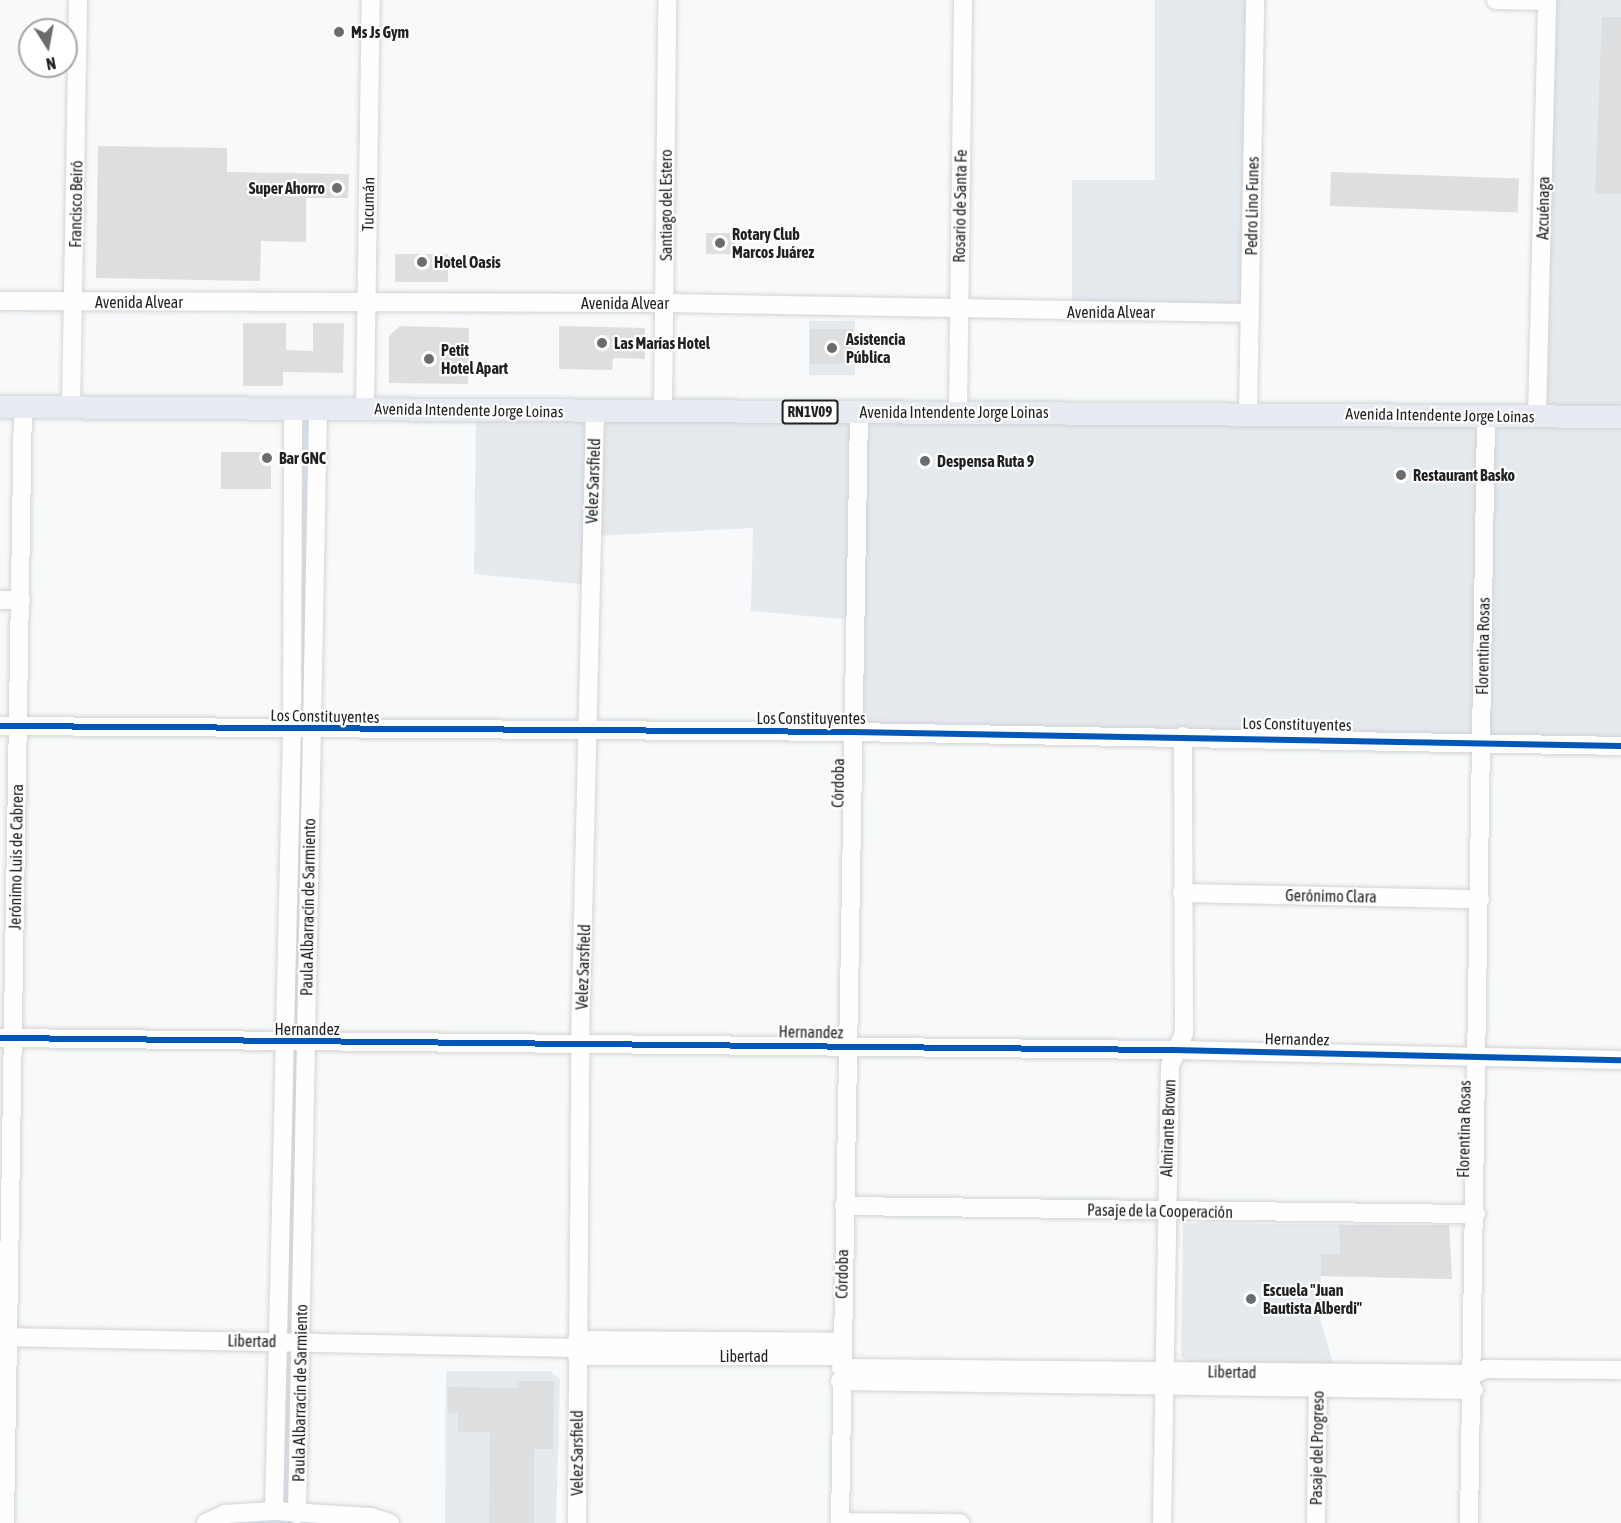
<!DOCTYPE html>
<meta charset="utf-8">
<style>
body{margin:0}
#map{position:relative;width:1621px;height:1523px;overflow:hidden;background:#f7f9fb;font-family:"Asap Condensed",sans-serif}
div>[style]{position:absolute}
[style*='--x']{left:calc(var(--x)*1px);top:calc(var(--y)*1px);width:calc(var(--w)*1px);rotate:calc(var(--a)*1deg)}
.built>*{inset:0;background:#e5eaef;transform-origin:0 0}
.green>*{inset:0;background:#d5e5f9}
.building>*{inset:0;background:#dddee0;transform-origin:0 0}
.roads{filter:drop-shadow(0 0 2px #d2d3d4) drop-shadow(0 0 2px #d2d3d4)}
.minor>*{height:18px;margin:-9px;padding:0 9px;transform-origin:9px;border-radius:9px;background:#fefefe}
.major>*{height:22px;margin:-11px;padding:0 11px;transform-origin:11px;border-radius:11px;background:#e8ecf2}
.cycleway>*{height:6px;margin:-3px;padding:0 3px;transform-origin:3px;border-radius:3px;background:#0057b8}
.dots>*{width:16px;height:16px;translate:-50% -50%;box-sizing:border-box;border:3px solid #fff;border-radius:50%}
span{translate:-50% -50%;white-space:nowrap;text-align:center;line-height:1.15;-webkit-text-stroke:4.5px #fff;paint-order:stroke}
.shield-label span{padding:2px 4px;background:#fff;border:2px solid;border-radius:4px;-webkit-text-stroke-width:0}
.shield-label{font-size:15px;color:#1f2021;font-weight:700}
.poi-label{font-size:16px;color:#1f2021;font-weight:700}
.left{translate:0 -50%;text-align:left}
.right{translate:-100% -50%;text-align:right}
.street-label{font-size:16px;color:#1f2021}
.north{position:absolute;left:18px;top:18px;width:60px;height:60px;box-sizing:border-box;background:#fff;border:2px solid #a5a6a6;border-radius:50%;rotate:169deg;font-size:16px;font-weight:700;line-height:24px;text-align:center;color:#1f2021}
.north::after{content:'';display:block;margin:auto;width:21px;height:27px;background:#6b6c6d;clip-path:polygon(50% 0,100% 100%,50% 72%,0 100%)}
</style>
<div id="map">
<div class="built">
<i style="clip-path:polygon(1155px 0,1255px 0,1250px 313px,1072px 312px,1072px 180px,1155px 180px)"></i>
<i style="clip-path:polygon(1547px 0,1621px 0,1621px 746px,852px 732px,854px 620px,751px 611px,753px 528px,592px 536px,590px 585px,474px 574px,476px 409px,1537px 416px)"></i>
<i style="left:809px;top:321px;width:46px;height:54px"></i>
<i style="clip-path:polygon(1183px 1223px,1449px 1225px,1452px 1279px,1321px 1276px,1320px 1319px,1334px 1366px,1188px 1362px,1181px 1356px)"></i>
<i style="clip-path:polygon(446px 1371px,550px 1371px,560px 1379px,556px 1523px,445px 1523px)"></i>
</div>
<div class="green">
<i style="clip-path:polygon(293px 409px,318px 409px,297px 1513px,390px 1523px,206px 1523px,274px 1511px)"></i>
</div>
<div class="building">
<i style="clip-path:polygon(1602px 17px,1621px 17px,1621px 194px,1595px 194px)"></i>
<i style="clip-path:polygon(98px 146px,227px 148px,227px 172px,349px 174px,348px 198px,306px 198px,306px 242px,261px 241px,260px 281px,96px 278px)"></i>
<i style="left:1331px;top:172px;width:188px;height:34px;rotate:2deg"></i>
<i style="left:706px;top:233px;width:28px;height:21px"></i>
<i style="left:395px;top:254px;width:53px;height:28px"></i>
<i style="clip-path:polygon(243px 323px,286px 323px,286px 350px,313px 351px,313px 323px,344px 323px,343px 373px,283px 372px,283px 386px,243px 386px)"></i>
<i style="clip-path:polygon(400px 326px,469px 328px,468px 384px,389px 383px,389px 336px)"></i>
<i style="clip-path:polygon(559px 326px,645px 328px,645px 359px,613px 358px,612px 370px,559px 369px)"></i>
<i style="left:810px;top:329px;width:43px;height:35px"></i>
<i style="left:221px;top:452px;width:50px;height:37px"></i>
<i style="clip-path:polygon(1339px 1225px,1449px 1225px,1452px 1279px,1321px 1276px,1321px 1254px,1340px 1254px)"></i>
<i style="clip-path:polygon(517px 1381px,554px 1381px,553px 1449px,534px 1449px,534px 1523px,489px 1523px,490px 1432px,458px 1432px,458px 1413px,448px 1414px,448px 1387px,517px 1388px)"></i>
</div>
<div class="roads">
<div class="minor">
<i style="--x:1496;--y:0;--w:51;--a:1.1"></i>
<i style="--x:0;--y:301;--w:665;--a:0.17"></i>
<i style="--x:665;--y:303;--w:585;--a:0.98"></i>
<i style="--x:71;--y:408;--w:408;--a:-89"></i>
<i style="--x:365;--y:409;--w:409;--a:-89.2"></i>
<i style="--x:663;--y:410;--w:410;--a:-89.4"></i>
<i style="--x:958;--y:413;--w:413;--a:-89.3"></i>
<i style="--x:1248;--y:413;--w:413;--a:-89"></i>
<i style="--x:1537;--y:416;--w:416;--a:-88.6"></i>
<i style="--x:0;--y:600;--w:21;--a:0"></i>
<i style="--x:0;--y:726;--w:852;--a:0.4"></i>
<i style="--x:852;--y:732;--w:769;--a:1.04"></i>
<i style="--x:1182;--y:893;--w:298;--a:1.2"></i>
<i style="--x:0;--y:1038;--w:1174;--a:0.59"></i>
<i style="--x:1174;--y:1050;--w:447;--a:1.3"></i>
<i style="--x:844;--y:1206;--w:632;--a:0.73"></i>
<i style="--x:0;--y:1337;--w:577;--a:1.09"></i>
<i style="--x:577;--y:1340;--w:263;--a:0.4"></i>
<i style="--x:577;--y:1356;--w:263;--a:0"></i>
<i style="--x:841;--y:1368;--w:633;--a:0.54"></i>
<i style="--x:1474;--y:1374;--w:12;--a:-24"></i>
<i style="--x:1485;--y:1369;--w:136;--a:0.4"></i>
<i style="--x:840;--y:1381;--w:634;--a:0.81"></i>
<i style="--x:274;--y:1511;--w:782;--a:-88.68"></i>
<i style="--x:292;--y:729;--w:320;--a:-89.8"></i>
<i style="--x:297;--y:1514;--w:1105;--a:-88.91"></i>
<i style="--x:840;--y:1522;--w:120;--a:0.5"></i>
<i style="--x:5;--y:1523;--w:1115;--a:-89.08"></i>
<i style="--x:206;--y:1523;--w:21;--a:-25"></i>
<i style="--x:225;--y:1514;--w:49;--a:-3.5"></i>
<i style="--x:274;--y:1511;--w:97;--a:3.5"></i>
<i style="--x:371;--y:1517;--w:20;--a:18"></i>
<i style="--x:577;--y:1523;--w:479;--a:-89.6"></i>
<i style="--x:580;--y:1044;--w:633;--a:-88.64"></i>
<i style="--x:840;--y:1523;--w:1111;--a:-89.02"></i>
<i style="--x:1162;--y:1523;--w:457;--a:-89"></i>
<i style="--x:1170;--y:1066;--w:36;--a:-67"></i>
<i style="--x:1184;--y:1033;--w:297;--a:-90.2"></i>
<i style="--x:1316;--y:1523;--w:145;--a:-89.2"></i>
<i style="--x:1469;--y:1523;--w:1107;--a:-89.12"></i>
</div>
<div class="major">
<i style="--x:0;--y:407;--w:1621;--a:0.35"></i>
</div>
</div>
<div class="cycleway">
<i style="--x:0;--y:726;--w:852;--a:0.4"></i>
<i style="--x:852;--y:732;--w:769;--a:1.04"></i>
<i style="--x:0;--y:1038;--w:1174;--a:0.59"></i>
<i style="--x:1174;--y:1050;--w:447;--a:1.3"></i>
</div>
<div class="dots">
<i style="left:339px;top:32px;background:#6b6c6d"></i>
<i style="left:337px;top:188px;background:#6b6c6d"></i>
<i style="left:720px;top:243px;background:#6b6c6d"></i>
<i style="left:422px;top:262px;background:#6b6c6d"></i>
<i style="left:602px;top:343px;background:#6b6c6d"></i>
<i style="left:832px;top:348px;background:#6b6c6d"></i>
<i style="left:429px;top:359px;background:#6b6c6d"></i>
<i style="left:267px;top:458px;background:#6b6c6d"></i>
<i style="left:925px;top:461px;background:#6b6c6d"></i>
<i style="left:1401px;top:475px;background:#6b6c6d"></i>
<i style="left:1251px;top:1299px;background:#6b6c6d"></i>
</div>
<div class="shield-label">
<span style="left:810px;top:412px">RN1V09</span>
</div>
<div class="poi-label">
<span class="left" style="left:351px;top:32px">Ms Js Gym</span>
<span class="right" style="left:325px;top:188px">Super Ahorro</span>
<span class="left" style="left:732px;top:243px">Rotary Club<br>Marcos Juárez</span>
<span class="left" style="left:434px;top:262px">Hotel Oasis</span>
<span class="left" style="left:846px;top:348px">Asistencia<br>Pública</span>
<span class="left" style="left:614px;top:343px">Las Marías Hotel</span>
<span class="left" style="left:441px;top:359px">Petit<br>Hotel Apart</span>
<span class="left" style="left:279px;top:458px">Bar GNC</span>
<span class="left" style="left:937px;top:461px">Despensa Ruta 9</span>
<span class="left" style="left:1413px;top:475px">Restaurant Basko</span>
<span class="left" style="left:1263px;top:1299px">Escuela "Juan<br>Bautista Alberdi"</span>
</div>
<div class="street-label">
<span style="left:76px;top:204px;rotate:-89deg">Francisco Beiró</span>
<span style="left:368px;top:204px;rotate:-89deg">Tucumán</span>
<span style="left:666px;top:205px;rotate:-90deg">Santiago del Estero</span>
<span style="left:960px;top:206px;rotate:-89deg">Rosario de Santa Fe</span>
<span style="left:1252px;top:206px;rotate:-89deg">Pedro Lino Funes</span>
<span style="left:1543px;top:208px;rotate:-89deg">Azcuénaga</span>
<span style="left:139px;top:302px">Avenida Alvear</span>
<span style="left:625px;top:303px">Avenida Alvear</span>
<span style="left:1111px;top:312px">Avenida Alvear</span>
<span style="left:469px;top:410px;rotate:1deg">Avenida Intendente Jorge Loinas</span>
<span style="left:954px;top:412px">Avenida Intendente Jorge Loinas</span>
<span style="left:1440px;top:415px;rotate:1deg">Avenida Intendente Jorge Loinas</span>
<span style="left:593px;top:481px;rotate:-88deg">Velez Sarsfield</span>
<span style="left:1483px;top:646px;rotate:-89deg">Florentina Rosas</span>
<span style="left:325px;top:716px;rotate:1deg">Los Constituyentes</span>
<span style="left:811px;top:718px">Los Constituyentes</span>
<span style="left:1297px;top:724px;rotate:1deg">Los Constituyentes</span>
<span style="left:838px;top:783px;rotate:-89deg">Córdoba</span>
<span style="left:16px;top:857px;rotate:-89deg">Jerónimo Luis de Cabrera</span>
<span style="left:1331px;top:896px;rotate:1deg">Gerónimo Clara</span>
<span style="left:308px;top:907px;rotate:-89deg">Paula Albarracín de Sarmiento</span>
<span style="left:583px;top:967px;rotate:-88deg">Velez Sarsfield</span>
<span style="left:307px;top:1029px">Hernandez</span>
<span style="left:811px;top:1032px;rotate:1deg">Hernandez</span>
<span style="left:1297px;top:1039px;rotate:1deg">Hernandez</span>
<span style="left:1168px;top:1128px;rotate:-88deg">Almirante Brown</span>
<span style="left:1464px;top:1129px;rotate:-89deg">Florentina Rosas</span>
<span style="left:1160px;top:1211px;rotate:1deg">Pasaje de la Cooperación</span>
<span style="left:842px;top:1274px;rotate:-89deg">Córdoba</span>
<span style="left:252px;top:1341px;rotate:1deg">Libertad</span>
<span style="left:744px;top:1356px">Libertad</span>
<span style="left:1232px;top:1372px;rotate:1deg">Libertad</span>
<span style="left:300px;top:1393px;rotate:-89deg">Paula Albarracín de Sarmiento</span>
<span style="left:1317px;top:1448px;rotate:-89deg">Pasaje del Progreso</span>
<span style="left:577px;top:1453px;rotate:-90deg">Velez Sarsfield</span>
</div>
<div class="north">N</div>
</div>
